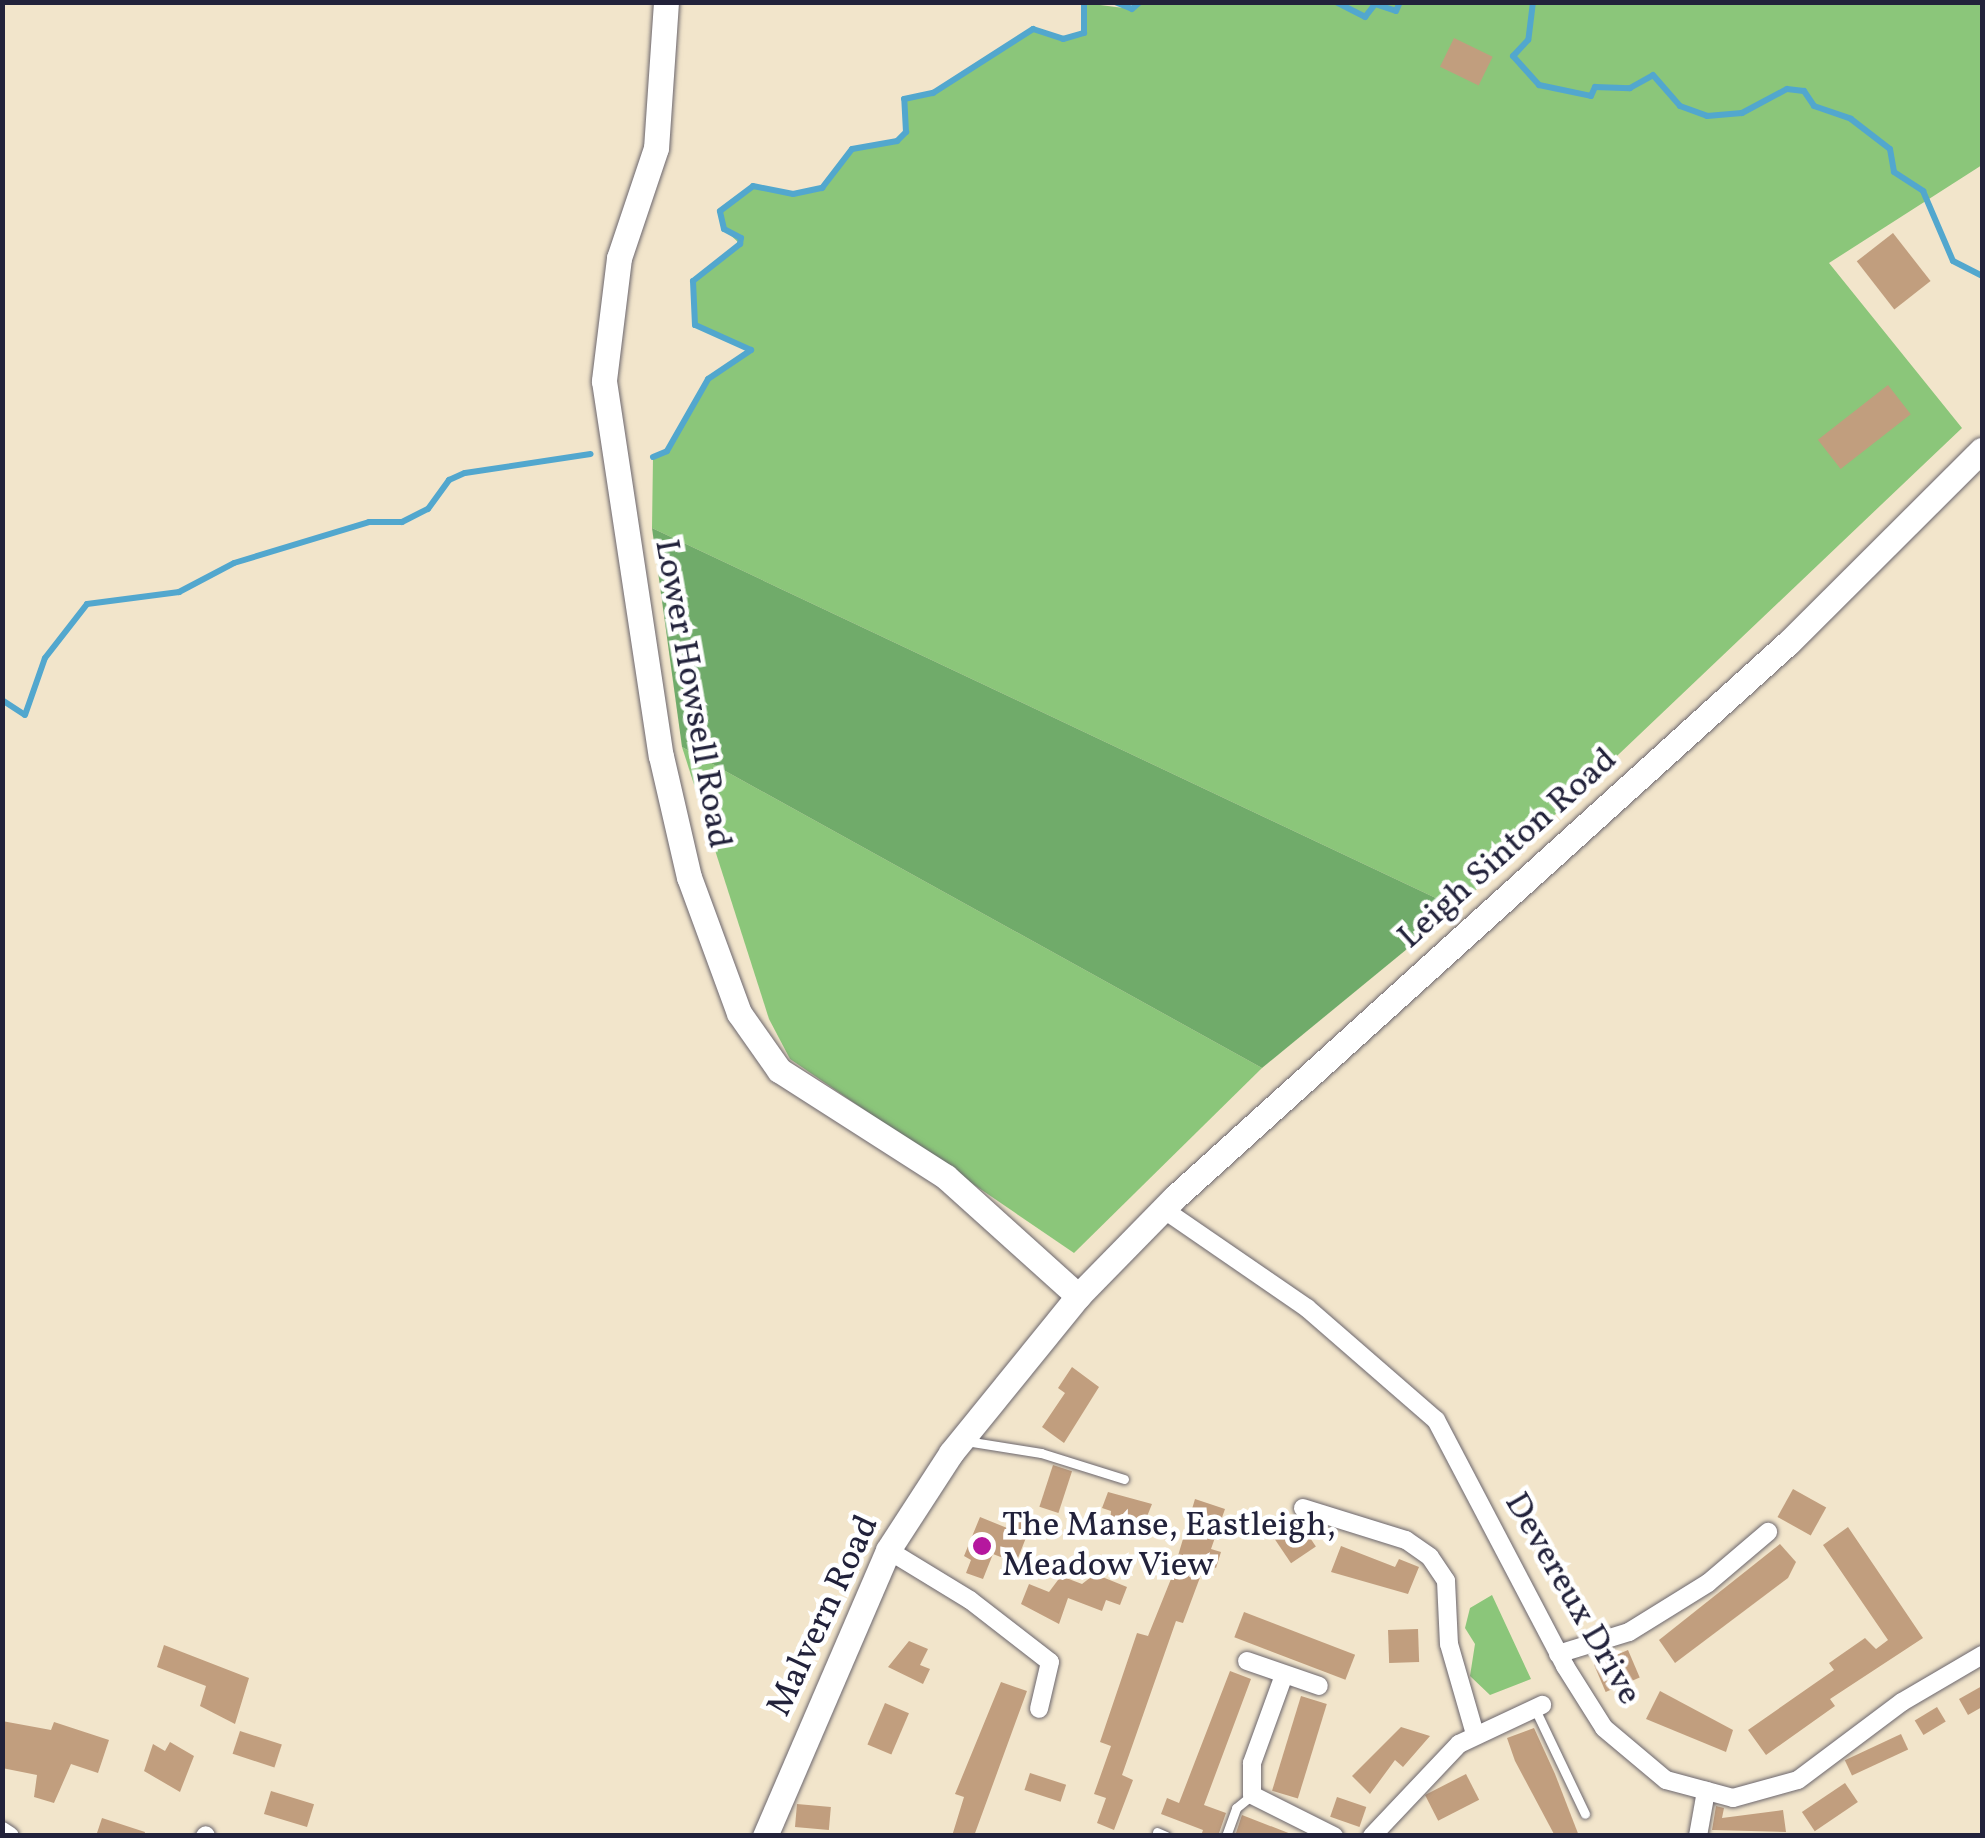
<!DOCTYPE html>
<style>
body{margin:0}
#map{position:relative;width:1985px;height:1838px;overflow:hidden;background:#f2e5cb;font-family:Vollkorn,serif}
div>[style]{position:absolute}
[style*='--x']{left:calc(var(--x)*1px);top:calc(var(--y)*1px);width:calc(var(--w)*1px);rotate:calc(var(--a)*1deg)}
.green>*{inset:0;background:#8bc67a}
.forest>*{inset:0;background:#70ab6a}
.stream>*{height:6px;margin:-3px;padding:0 3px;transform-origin:3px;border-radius:3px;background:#52a7ce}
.building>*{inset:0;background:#c19e7e;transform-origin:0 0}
.roads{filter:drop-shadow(0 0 2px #6b666d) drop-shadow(0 0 2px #6b666d)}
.lane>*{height:9px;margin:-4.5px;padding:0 4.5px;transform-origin:4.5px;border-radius:4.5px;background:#fff}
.street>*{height:18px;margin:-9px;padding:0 9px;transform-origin:9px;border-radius:9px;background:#fff}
.secondary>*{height:25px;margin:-12.5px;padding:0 12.5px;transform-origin:12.5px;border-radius:12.5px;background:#fff}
.dots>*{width:28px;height:28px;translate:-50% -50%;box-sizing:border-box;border:5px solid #fff;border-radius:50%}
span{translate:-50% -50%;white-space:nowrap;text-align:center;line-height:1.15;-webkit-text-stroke:9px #fff;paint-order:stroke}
.street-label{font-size:35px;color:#22223b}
.poi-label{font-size:35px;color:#22223b}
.left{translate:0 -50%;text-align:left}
.frame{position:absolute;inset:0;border:5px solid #22223b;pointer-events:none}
</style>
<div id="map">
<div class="green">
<i style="clip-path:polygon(1140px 2px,1982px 3px,1982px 165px,1829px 263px,1962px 428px,1457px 908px,652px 528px,653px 457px,667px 451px,708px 379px,751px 350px,695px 325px,693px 281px,740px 244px,724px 229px,720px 211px,753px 186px,793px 194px,822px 188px,852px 149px,897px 141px,906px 133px,904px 99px,933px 93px,1033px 29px,1063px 39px,1084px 33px,1084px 3px,1132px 9px)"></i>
<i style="clip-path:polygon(682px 747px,1262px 1068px,1074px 1253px,790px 1059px,769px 1019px)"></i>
<i style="clip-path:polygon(1492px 1595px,1531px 1679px,1490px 1695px,1470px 1676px,1475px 1644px,1465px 1628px,1470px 1608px)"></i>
</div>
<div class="forest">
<i style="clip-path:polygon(652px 528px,1457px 908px,1262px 1068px,682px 747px)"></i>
</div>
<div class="stream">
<i style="--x:1115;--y:2;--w:18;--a:22"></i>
<i style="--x:1132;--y:9;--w:11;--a:-41"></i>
<i style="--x:1336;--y:2;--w:33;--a:27"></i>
<i style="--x:1365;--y:17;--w:16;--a:-52"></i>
<i style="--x:1375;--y:4;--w:22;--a:18"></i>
<i style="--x:1396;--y:11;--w:10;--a:-66"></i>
<i style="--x:1429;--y:2;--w:6;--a:0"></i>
<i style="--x:1533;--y:2;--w:38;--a:97"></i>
<i style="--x:1528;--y:40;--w:22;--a:133"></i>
<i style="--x:1513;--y:56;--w:39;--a:48"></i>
<i style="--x:1539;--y:85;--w:53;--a:11.9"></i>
<i style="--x:1591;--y:96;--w:10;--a:-66"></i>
<i style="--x:1595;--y:87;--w:35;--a:2"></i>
<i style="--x:1630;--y:88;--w:26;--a:-29"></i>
<i style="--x:1653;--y:75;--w:41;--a:48.9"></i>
<i style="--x:1680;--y:106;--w:29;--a:20"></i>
<i style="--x:1707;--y:116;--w:35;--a:-5"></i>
<i style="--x:1742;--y:113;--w:51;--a:-28.1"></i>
<i style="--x:1787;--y:89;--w:17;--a:7"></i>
<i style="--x:1804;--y:91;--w:18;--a:56"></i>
<i style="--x:1814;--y:106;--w:39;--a:19"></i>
<i style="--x:1851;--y:119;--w:49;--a:37.6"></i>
<i style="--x:1890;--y:149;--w:23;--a:80"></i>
<i style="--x:1894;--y:172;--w:35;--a:33"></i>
<i style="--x:1923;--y:191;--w:76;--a:66.8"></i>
<i style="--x:1953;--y:261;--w:33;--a:27"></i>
<i style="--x:653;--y:457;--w:15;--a:-23"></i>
<i style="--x:667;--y:451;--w:83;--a:-60.3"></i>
<i style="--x:708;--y:379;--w:52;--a:-34"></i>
<i style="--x:751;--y:350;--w:61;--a:-155.9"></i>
<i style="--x:695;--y:325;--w:44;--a:-92.6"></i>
<i style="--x:693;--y:281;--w:60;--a:-38.2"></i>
<i style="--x:740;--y:244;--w:6;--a:-81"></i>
<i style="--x:741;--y:238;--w:19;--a:-152"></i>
<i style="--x:724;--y:229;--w:18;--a:-103"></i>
<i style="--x:720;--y:211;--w:41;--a:-37.1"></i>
<i style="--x:753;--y:186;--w:41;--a:11.3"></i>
<i style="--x:793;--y:194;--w:30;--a:-12"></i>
<i style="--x:822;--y:188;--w:49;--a:-52.4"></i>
<i style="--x:852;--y:149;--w:46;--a:-10.1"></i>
<i style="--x:897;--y:141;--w:13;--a:-45"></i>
<i style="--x:906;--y:132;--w:33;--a:-93"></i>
<i style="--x:904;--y:99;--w:30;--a:-12"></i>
<i style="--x:933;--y:93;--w:119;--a:-32.6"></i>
<i style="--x:1033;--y:29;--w:32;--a:18"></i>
<i style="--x:1063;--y:39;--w:22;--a:-16"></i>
<i style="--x:1084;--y:33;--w:31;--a:-90"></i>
<i style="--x:2;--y:700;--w:27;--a:33"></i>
<i style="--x:25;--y:715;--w:60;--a:-70.7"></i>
<i style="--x:45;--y:658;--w:68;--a:-52.1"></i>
<i style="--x:87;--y:604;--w:93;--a:-7.4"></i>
<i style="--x:179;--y:592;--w:62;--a:-27.8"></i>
<i style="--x:234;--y:563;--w:141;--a:-16.9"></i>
<i style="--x:369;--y:522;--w:33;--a:0"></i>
<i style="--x:402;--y:522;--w:29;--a:-27"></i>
<i style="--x:428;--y:509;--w:36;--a:-54"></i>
<i style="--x:449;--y:480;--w:17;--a:-24"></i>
<i style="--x:465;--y:473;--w:127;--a:-8.6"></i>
</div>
<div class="building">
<i style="left:1454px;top:38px;width:43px;height:32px;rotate:26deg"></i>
<i style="left:1893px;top:233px;width:61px;height:46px;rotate:52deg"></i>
<i style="left:1888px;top:385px;width:37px;height:89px;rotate:52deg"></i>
<i style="clip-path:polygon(1072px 1367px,1099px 1387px,1064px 1443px,1042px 1427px,1065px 1393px,1058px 1388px)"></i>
<i style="left:1053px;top:1465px;width:20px;height:44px;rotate:18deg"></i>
<i style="left:1793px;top:1489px;width:38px;height:32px;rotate:29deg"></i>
<i style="clip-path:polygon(1108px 1492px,1152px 1504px,1140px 1534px,1110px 1526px,1111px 1511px,1102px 1508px)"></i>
<i style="clip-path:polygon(1195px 1499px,1225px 1509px,1211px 1549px,1221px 1552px,1216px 1568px,1205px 1564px,1183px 1623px,1176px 1621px,1122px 1775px,1133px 1780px,1114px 1830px,1097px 1823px,1106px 1798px,1094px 1794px,1111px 1746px,1100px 1742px,1137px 1633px,1148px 1636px,1171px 1579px)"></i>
<i style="clip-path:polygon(1019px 1514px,1033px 1520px,1016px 1563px,993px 1554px,983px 1579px,966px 1573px,971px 1560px,964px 1556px,980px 1517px,1012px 1530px)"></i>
<i style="left:1298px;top:1520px;width:32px;height:30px;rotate:56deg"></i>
<i style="clip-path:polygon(1848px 1527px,1923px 1638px,1830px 1699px,1835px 1706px,1766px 1755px,1748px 1730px,1834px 1670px,1829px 1663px,1865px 1638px,1876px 1649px,1888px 1640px,1823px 1545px)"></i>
<i style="clip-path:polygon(1780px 1544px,1796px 1562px,1788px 1578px,1675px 1663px,1659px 1640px)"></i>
<i style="clip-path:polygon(1341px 1546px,1395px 1567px,1399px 1559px,1419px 1567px,1408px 1594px,1331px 1572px)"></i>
<i style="clip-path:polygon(1095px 1574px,1127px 1587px,1120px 1605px,1106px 1600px,1102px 1611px,1068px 1598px,1059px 1624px,1021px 1604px,1029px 1584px,1049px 1592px,1061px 1576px,1082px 1584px)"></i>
<i style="left:1244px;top:1612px;width:119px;height:27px;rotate:21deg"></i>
<i style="left:1418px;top:1629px;width:33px;height:30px;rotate:88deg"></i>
<i style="clip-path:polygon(909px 1641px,928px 1649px,920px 1665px,930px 1669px,923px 1684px,888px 1667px)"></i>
<i style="clip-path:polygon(164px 1645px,249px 1678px,235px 1724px,200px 1706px,206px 1686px,157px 1667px)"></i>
<i style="left:1628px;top:1650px;width:30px;height:37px;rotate:67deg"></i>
<i style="clip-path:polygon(1230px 1671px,1251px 1679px,1204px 1805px,1226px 1813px,1218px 1836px,1201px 1836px,1203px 1830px,1161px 1814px,1167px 1798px,1179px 1803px)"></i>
<i style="clip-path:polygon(1001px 1682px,1027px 1691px,974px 1836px,952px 1836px,964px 1797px,955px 1794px)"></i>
<i style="clip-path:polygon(1982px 1686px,1982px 1707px,1968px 1715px,1959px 1699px)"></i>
<i style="clip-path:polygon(1660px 1691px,1733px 1730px,1726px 1752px,1646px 1719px)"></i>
<i style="left:1301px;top:1696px;width:27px;height:99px;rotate:17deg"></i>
<i style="left:885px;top:1703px;width:26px;height:45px;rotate:23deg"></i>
<i style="left:1937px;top:1707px;width:17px;height:26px;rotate:59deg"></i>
<i style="clip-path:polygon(2px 1721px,51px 1730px,54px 1722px,109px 1740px,98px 1773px,71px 1764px,54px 1803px,34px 1797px,37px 1775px,2px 1768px)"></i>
<i style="clip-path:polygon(1401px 1727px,1430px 1736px,1403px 1767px,1395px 1760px,1370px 1794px,1352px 1776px)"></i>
<i style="clip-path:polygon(1534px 1728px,1555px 1774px,1579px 1836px,1555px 1836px,1515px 1761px,1507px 1738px)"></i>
<i style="left:240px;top:1731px;width:44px;height:24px;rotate:18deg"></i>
<i style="left:1901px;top:1734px;width:17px;height:62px;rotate:65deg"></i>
<i style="clip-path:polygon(170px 1742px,194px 1756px,180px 1792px,144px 1771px,153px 1744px,165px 1751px)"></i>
<i style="left:1030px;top:1773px;width:38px;height:18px;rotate:18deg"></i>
<i style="left:1466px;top:1774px;width:29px;height:46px;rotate:63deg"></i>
<i style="left:1845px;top:1783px;width:23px;height:52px;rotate:56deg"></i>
<i style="left:271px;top:1791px;width:45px;height:24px;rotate:17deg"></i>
<i style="left:1337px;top:1797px;width:31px;height:21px;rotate:19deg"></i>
<i style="left:797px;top:1804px;width:34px;height:23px;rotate:5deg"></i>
<i style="clip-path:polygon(1716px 1806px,1724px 1808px,1722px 1818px,1783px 1810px,1786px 1832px,1712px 1830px)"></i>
<i style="clip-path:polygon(1242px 1815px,1291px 1834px,1291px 1836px,1235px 1836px)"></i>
<i style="clip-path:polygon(102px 1818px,145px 1832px,144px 1836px,96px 1836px)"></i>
</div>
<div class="roads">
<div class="lane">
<i style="--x:966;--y:1441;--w:76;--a:9.1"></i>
<i style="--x:1041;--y:1453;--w:87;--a:17.4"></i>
<i style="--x:1535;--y:1709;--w:116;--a:64.5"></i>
<i style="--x:1157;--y:1832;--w:10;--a:24"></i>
<i style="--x:1226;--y:1836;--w:30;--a:-70"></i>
<i style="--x:1236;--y:1808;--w:21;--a:-39"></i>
</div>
<div class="street">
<i style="--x:1163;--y:1209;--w:175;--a:34.5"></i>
<i style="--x:1307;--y:1308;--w:171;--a:41"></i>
<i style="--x:1436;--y:1420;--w:278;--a:62.3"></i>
<i style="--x:1565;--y:1666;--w:73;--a:57.8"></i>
<i style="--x:1604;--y:1728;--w:81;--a:40"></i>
<i style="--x:1666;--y:1780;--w:69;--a:15"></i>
<i style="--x:1733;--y:1798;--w:67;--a:-15.5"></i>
<i style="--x:1798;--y:1780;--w:130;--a:-36.9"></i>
<i style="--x:1902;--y:1702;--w:93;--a:-30.4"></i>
<i style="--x:1303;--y:1508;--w:108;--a:17.3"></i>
<i style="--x:1406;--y:1540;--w:29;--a:35"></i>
<i style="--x:1430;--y:1557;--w:29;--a:56"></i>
<i style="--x:1446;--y:1581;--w:63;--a:87.3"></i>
<i style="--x:1449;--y:1644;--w:94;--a:73.9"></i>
<i style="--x:888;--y:1550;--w:96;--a:31.4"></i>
<i style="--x:970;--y:1600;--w:101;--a:37.8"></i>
<i style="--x:1050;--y:1662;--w:48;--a:103.2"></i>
<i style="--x:1558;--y:1654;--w:74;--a:-17.2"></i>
<i style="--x:1629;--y:1632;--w:93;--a:-31.8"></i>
<i style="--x:1708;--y:1583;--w:79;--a:-40.4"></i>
<i style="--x:1247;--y:1661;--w:76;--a:19.1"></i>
<i style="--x:1284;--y:1675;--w:94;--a:110"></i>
<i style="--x:1252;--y:1763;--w:32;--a:90"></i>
<i style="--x:1252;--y:1795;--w:92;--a:26.6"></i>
<i style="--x:2;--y:1831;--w:9;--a:32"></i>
<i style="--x:205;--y:1836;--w:1;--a:-45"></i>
<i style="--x:1372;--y:1836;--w:127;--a:-46.6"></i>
<i style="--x:1459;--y:1744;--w:92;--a:-25.2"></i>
<i style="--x:1698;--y:1836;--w:46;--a:-79.9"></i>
</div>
<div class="secondary">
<i style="--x:666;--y:2;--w:146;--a:93.9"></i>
<i style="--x:656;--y:148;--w:116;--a:108.6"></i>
<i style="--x:619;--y:258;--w:124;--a:97"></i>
<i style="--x:604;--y:381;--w:379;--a:81.4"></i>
<i style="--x:661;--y:756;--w:124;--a:77"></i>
<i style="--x:689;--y:877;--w:145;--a:69.8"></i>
<i style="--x:739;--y:1013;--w:70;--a:54.9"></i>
<i style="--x:779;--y:1070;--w:198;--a:32.6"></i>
<i style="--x:946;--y:1177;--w:178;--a:42"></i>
<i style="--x:765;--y:1836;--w:311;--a:-66.7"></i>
<i style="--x:888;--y:1550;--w:116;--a:-57"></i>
<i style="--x:951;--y:1453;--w:202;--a:-51"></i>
<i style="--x:1078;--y:1296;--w:137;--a:-45.6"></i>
<i style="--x:1174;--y:1198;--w:829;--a:-42.12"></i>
<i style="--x:1789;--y:642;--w:272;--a:-44.9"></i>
</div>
</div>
<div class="dots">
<i style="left:982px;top:1546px;background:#b5179e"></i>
</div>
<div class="street-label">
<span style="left:692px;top:694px;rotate:80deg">Lower Howsell Road</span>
<span style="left:1508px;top:849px;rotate:-42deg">Leigh Sinton Road</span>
<span style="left:1572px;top:1599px;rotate:60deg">Devereux Drive</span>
<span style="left:824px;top:1616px;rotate:-65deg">Malvern Road</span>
</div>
<div class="poi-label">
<span class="left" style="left:1002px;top:1546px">The Manse, Eastleigh,<br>Meadow View</span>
</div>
<div class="frame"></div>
</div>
